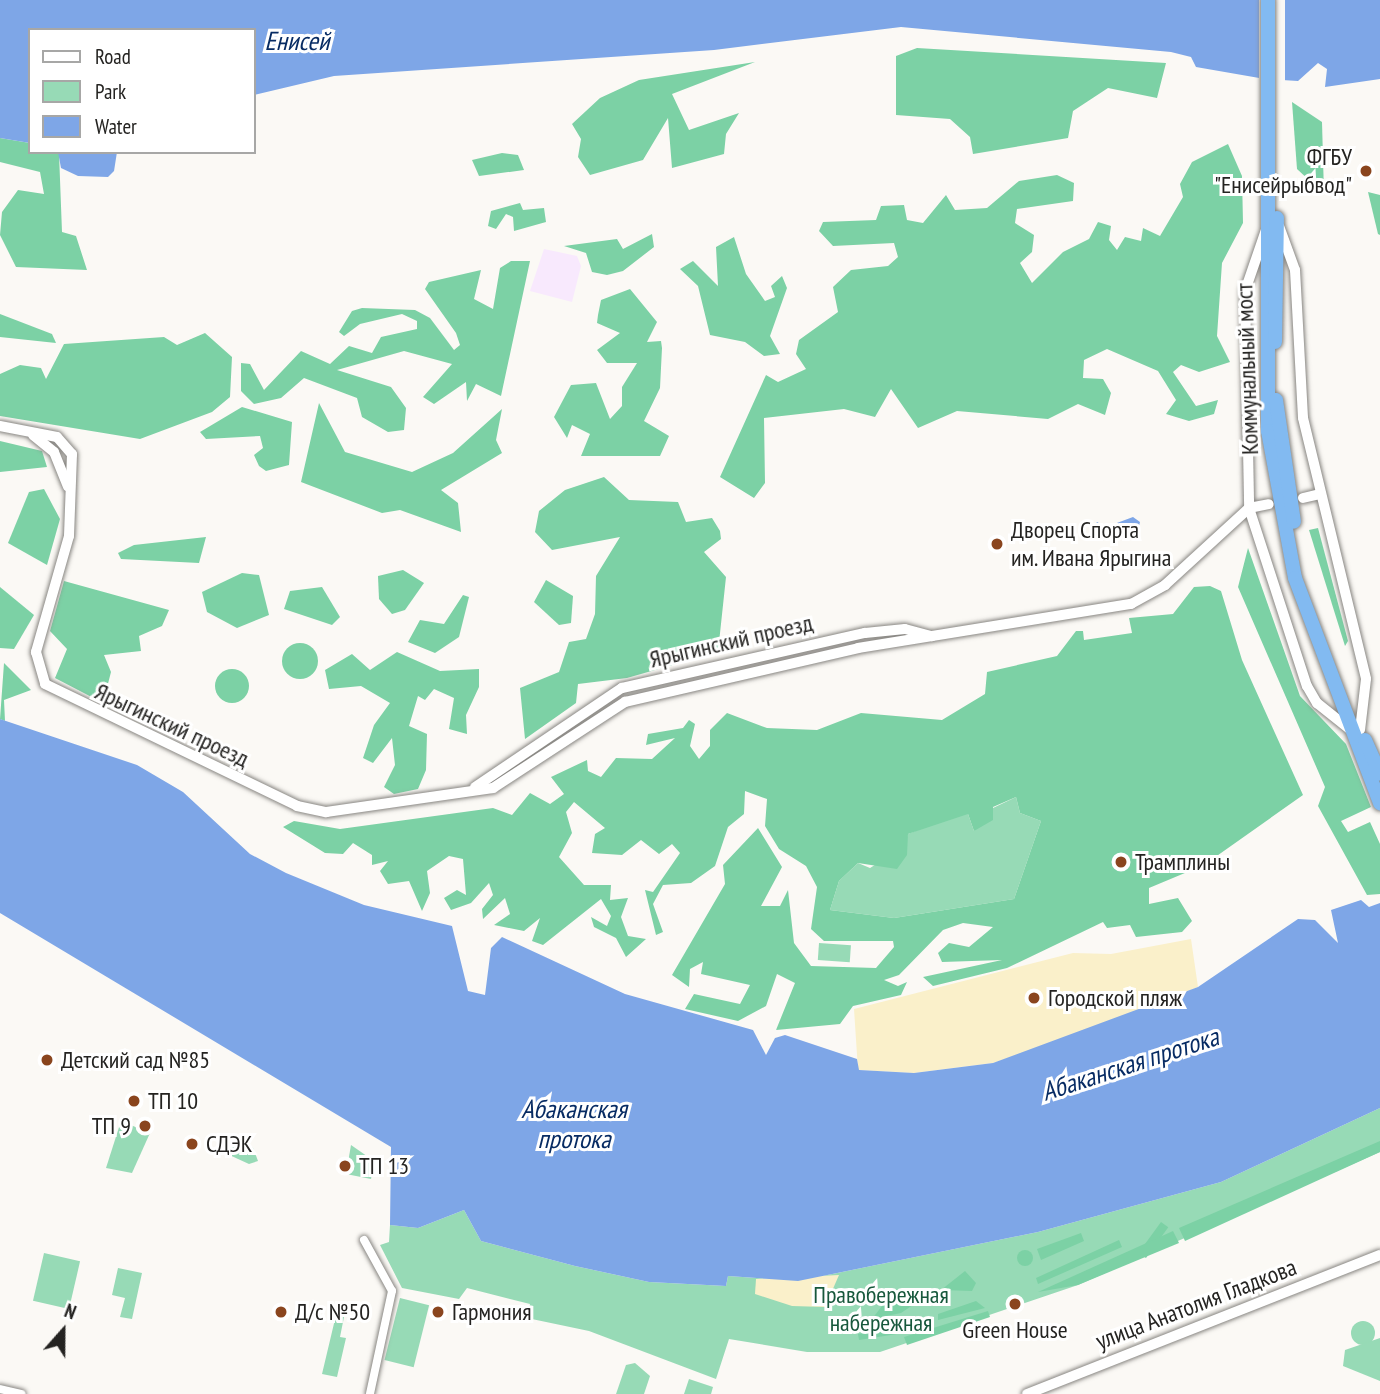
<!DOCTYPE html>
<meta charset="utf-8">
<style>
body{margin:0}
#map{position:relative;width:1380px;height:1394px;overflow:hidden;background:#fbf9f5;font-family:"PT Sans Narrow",sans-serif}
div>[style]{position:absolute}
[style*='--x']{left:calc(var(--x)*1px);top:calc(var(--y)*1px);width:calc(var(--w)*1px);rotate:calc(var(--a)*1deg)}
.industrial>*{inset:0;background:#f8e9fd}
.green>*{inset:0;background:#97dab6;transform-origin:0 0}
.round{border-radius:50%}
.forest>*{inset:0;background:#7cd1a5;transform-origin:0 0}
.sand>*{inset:0;background:#faf0ca}
.water>*{inset:0;background:#7ea6e7}
.pier>*{inset:0;background:#fbf9f5;transform-origin:0 0}
.roads{filter:drop-shadow(0 0 2px #888682) drop-shadow(0 0 2px #888682)}
.street>*{height:8px;margin:-4px;padding:0 4px;transform-origin:4px;border-radius:4px;background:#fff}
.secondary>*{height:10px;margin:-5px;padding:0 5px;transform-origin:5px;border-radius:5px;background:#fff}
.highway>*{height:14px;margin:-7px;padding:0 7px;transform-origin:7px;border-radius:7px;background:#82baf1}
.dots>*{width:19px;height:19px;translate:-50% -50%;box-sizing:border-box;border:4px solid #fff;border-radius:50%}
span{translate:-50% -50%;white-space:nowrap;text-align:center;line-height:1.15;-webkit-text-stroke:6px #fff;paint-order:stroke}
.poi-label{font-size:24px;color:#242321}
.right{translate:-100% -50%;text-align:right}
.left{translate:0 -50%;text-align:left}
.street-label{font-size:24px;color:#242321}
.park-label{font-size:24px;color:#17583c}
.water-label{font-size:26px;color:#072b63;font-style:italic}
.legend{position:absolute;left:28px;top:28px;width:228px;height:126px;box-sizing:border-box;background:#fff;border:2px solid #a7a7a6;margin:0;padding:9px 12px;list-style:none;font-size:21px;color:#242321}
.legend li{display:flex;align-items:center;gap:14px;height:35px}
.legend b{width:35px;border:2px solid #a7a7a6}
.north{position:absolute;left:28px;top:1296px;width:70px;height:70px;-webkit-text-stroke:5px #fff;paint-order:stroke;rotate:21deg;font-size:19px;font-weight:700;line-height:28px;text-align:center;color:#242321}
.north::after{content:'';display:block;margin:auto;width:24px;height:32px;background:#242321;clip-path:polygon(50% 0,100% 100%,50% 72%,0 100%)}
</style>
<div id="map">
<div class="industrial">
<i style="clip-path:polygon(544px 249px,577px 256px,581px 266px,572px 302px,530px 291px)"></i>
</div>
<div class="green">
<i style="clip-path:polygon(1016px 797px,1020px 813px,1041px 821px,1014px 899px,894px 918px,830px 910px,839px 881px,858px 863px,870px 868px,904px 847px,908px 834px,957px 814px,968px 814px,974px 831px,993px 808px)"></i>
<i style="left:819px;top:943px;width:32px;height:17px;rotate:4deg"></i>
<i style="clip-path:polygon(1380px 1108px,1380px 1152px,1078px 1285px,880px 1352px,807px 1352px,729px 1339px,716px 1379px,589px 1331px,527px 1318px,530px 1304px,467px 1288px,459px 1299px,402px 1288px,380px 1245px,389px 1242px,390px 1225px,418px 1228px,464px 1210px,481px 1241px,575px 1266px,649px 1282px,726px 1286px,728px 1276px,798px 1281px,1038px 1232px,1221px 1182px)"></i>
<i style="clip-path:polygon(121px 1121px,150px 1133px,132px 1173px,106px 1168px)"></i>
<i style="clip-path:polygon(235px 1139px,253px 1148px,258px 1161px,249px 1164px,225px 1153px,224px 1142px)"></i>
<i style="clip-path:polygon(351px 1145px,374px 1161px,371px 1179px,346px 1174px)"></i>
<i style="left:44px;top:1253px;width:37px;height:49px;rotate:13deg"></i>
<i style="clip-path:polygon(118px 1268px,142px 1273px,132px 1319px,120px 1317px,125px 1298px,112px 1295px)"></i>
<i style="left:400px;top:1298px;width:30px;height:64px;rotate:14deg"></i>
<i style="clip-path:polygon(336px 1315px,344px 1317px,340px 1337px,346px 1338px,337px 1377px,322px 1374px)"></i>
<i class="round" style="left:1351px;top:1321px;width:24px;height:24px"></i>
<i style="clip-path:polygon(1380px 1338px,1380px 1381px,1343px 1366px,1345px 1350px)"></i>
<i style="clip-path:polygon(635px 1363px,650px 1376px,644px 1394px,616px 1394px,626px 1365px)"></i>
<i style="clip-path:polygon(689px 1379px,713px 1387px,711px 1394px,684px 1394px)"></i>
</div>
<div class="forest">
<i style="clip-path:polygon(917px 48px,1166px 63px,1157px 98px,1108px 88px,1073px 111px,1068px 138px,973px 154px,970px 137px,950px 119px,896px 115px,896px 56px)"></i>
<i style="clip-path:polygon(755px 62px,672px 94px,689px 130px,739px 113px,726px 134px,724px 154px,672px 168px,668px 118px,643px 160px,590px 175px,578px 157px,581px 139px,572px 124px,600px 98px,639px 80px)"></i>
<i style="clip-path:polygon(1292px 102px,1322px 122px,1324px 194px,1297px 169px)"></i>
<i style="clip-path:polygon(0 138px,30px 143px,30px 152px,59px 153px,62px 232px,76px 236px,87px 270px,16px 267px,0 235px,2px 212px,18px 190px,44px 194px,40px 172px,0 162px)"></i>
<i style="clip-path:polygon(1228px 144px,1242px 176px,1243px 223px,1222px 263px,1217px 336px,1230px 362px,1199px 372px,1181px 365px,1173px 372px,1196px 406px,1218px 400px,1214px 414px,1189px 421px,1166px 414px,1176px 400px,1158px 371px,1107px 349px,1084px 360px,1083px 378px,1103px 379px,1111px 393px,1105px 415px,1078px 404px,1048px 419px,957px 411px,918px 428px,891px 389px,875px 417px,844px 409px,764px 418px,765px 483px,754px 498px,720px 477px,766px 375px,778px 382px,806px 369px,796px 354px,799px 340px,838px 312px,833px 287px,851px 270px,888px 266px,898px 257px,894px 243px,833px 246px,819px 231px,823px 222px,876px 220px,881px 206px,904px 205px,907px 220px,923px 223px,946px 195px,955px 210px,987px 208px,1019px 181px,1057px 175px,1074px 183px,1073px 201px,1017px 209px,1015px 223px,1034px 235px,1032px 252px,1020px 263px,1032px 283px,1063px 252px,1089px 239px,1098px 222px,1111px 226px,1109px 240px,1117px 250px,1125px 237px,1141px 241px,1143px 228px,1160px 236px,1183px 197px,1180px 184px,1192px 162px)"></i>
<i style="clip-path:polygon(502px 153px,518px 155px,524px 170px,479px 176px,472px 160px)"></i>
<i style="clip-path:polygon(1368px 192px,1380px 195px,1380px 235px,1378px 234px)"></i>
<i style="clip-path:polygon(520px 203px,523px 210px,544px 208px,546px 222px,514px 231px,513px 217px,506px 214px,496px 229px,488px 226px,491px 211px)"></i>
<i style="clip-path:polygon(652px 234px,654px 247px,623px 271px,607px 275px,592px 272px,586px 253px,564px 246px,617px 239px,623px 249px)"></i>
<i style="clip-path:polygon(734px 237px,746px 274px,765px 301px,775px 297px,771px 286px,782px 276px,787px 288px,770px 336px,780px 354px,764px 356px,745px 342px,710px 335px,698px 286px,680px 269px,693px 261px,718px 286px,716px 247px)"></i>
<i style="clip-path:polygon(511px 261px,530px 261px,501px 396px,476px 384px,467px 401px,466px 382px,434px 404px,423px 397px,452px 364px,404px 351px,337px 370px,391px 387px,406px 408px,404px 430px,388px 432px,362px 417px,357px 398px,304px 378px,281px 398px,254px 404px,241px 391px,241px 363px,250px 364px,264px 390px,301px 351px,330px 364px,349px 346px,372px 353px,381px 337px,417px 329px,417px 321px,402px 314px,360px 324px,344px 336px,339px 332px,352px 311px,362px 308px,415px 310px,430px 318px,454px 350px,460px 345px,456px 333px,425px 289px,429px 282px,481px 270px,474px 299px,493px 309px,500px 268px)"></i>
<i style="clip-path:polygon(630px 289px,657px 322px,647px 342px,661px 341px,662px 348px,660px 388px,644px 421px,669px 436px,660px 456px,581px 456px,590px 434px,572px 425px,567px 438px,554px 417px,571px 385px,596px 383px,610px 419px,622px 406px,622px 387px,637px 363px,607px 363px,597px 350px,620px 333px,597px 323px,598px 315px,601px 300px)"></i>
<i style="clip-path:polygon(0 314px,52px 334px,56px 343px,0 337px)"></i>
<i style="clip-path:polygon(205px 333px,232px 357px,230px 397px,212px 412px,140px 439px,0 416px,0 374px,20px 365px,41px 368px,46px 379px,64px 344px,164px 337px,177px 345px)"></i>
<i style="clip-path:polygon(319px 403px,345px 452px,412px 472px,453px 453px,502px 409px,496px 440px,502px 453px,441px 490px,458px 503px,461px 532px,400px 510px,382px 513px,301px 482px)"></i>
<i style="clip-path:polygon(242px 407px,292px 422px,289px 465px,266px 471px,259px 466px,254px 455px,263px 448px,260px 436px,206px 439px,200px 432px)"></i>
<i style="clip-path:polygon(0 441px,42px 451px,47px 467px,0 472px)"></i>
<i style="clip-path:polygon(604px 477px,629px 500px,678px 502px,686px 522px,712px 518px,720px 531px,721px 539px,704px 552px,726px 577px,718px 652px,627px 678px,578px 684px,576px 703px,525px 739px,520px 688px,559px 672px,569px 642px,586px 639px,595px 614px,596px 576px,620px 537px,552px 550px,535px 532px,539px 511px,565px 490px)"></i>
<i style="clip-path:polygon(44px 489px,60px 519px,47px 565px,8px 543px,29px 492px)"></i>
<i style="clip-path:polygon(1318px 528px,1348px 641px,1345px 646px,1309px 530px)"></i>
<i style="clip-path:polygon(206px 537px,199px 563px,121px 559px,118px 553px,134px 545px)"></i>
<i style="clip-path:polygon(1248px 548px,1300px 696px,1346px 744px,1371px 807px,1341px 821px,1348px 832px,1370px 822px,1380px 844px,1380px 894px,1367px 895px,1318px 806px,1325px 787px,1238px 587px)"></i>
<i style="clip-path:polygon(403px 570px,424px 583px,405px 610px,392px 614px,379px 599px,378px 576px)"></i>
<i style="clip-path:polygon(242px 573px,259px 575px,269px 615px,237px 628px,207px 612px,202px 592px)"></i>
<i style="clip-path:polygon(546px 580px,573px 596px,571px 623px,559px 625px,534px 602px)"></i>
<i style="clip-path:polygon(64px 581px,169px 610px,162px 626px,139px 636px,141px 651px,104px 655px,111px 672px,103px 703px,55px 678px,67px 649px,50px 631px)"></i>
<i style="clip-path:polygon(evenodd,1210px 586px,1221px 591px,1242px 660px,1303px 795px,1204px 865px,1149px 888px,1149px 904px,1178px 898px,1192px 921px,1182px 932px,1136px 937px,1130px 925px,1107px 928px,1103px 922px,1007px 968px,933px 986px,923px 977px,1002px 960px,942px 962px,938px 953px,949px 943px,969px 947px,993px 927px,963px 923px,943px 930px,899px 975px,884px 980px,898px 986px,907px 982px,901px 995px,853px 1006px,840px 1024px,776px 1030px,795px 983px,777px 974px,766px 1006px,738px 1021px,685px 1009px,694px 994px,740px 1004px,750px 985px,701px 974px,703px 962px,690px 969px,689px 987px,672px 975px,725px 884px,723px 865px,758px 828px,782px 867px,761px 906px,780px 906px,788px 890px,794px 943px,811px 966px,876px 968px,894px 947px,893px 941px,824px 941px,811px 929px,817px 887px,806px 866px,779px 849px,765px 826px,767px 799px,745px 791px,744px 814px,728px 827px,715px 866px,691px 883px,663px 885px,653px 904px,663px 932px,656px 935px,645px 890px,653px 892px,680px 853px,672px 844px,659px 854px,641px 840px,622px 855px,592px 853px,595px 834px,605px 828px,574px 802px,566px 812px,572px 833px,559px 857px,584px 885px,611px 885px,610px 900px,628px 898px,621px 917px,628px 936px,646px 939px,626px 957px,616px 938px,594px 927px,591px 917px,607px 926px,611px 916px,601px 899px,543px 945px,532px 941px,540px 918px,524px 931px,494px 925px,510px 914px,505px 898px,483px 919px,482px 909px,493px 895px,489px 883px,471px 903px,451px 910px,444px 898px,457px 890px,466px 895px,463px 859px,449px 856px,427px 871px,430px 893px,422px 911px,409px 881px,388px 884px,380px 871px,388px 861px,372px 865px,372px 855px,353px 843px,343px 854px,325px 853px,283px 827px,294px 821px,340px 829px,493px 808px,512px 815px,530px 793px,550px 804px,564px 794px,551px 777px,587px 760px,588px 771px,601px 777px,616px 758px,652px 759px,675px 738px,646px 745px,648px 734px,683px 728px,689px 720px,695px 724px,690px 746px,699px 759px,710px 746px,710px 730px,727px 713px,767px 728px,817px 730px,861px 713px,942px 720px,985px 694px,987px 672px,1057px 656px,1076px 631px,1083px 631px,1084px 640px,1132px 633px,1129px 618px,1173px 614px,1194px 587px,1210px 586px,1016px 797px,1020px 813px,1041px 821px,1014px 899px,894px 918px,830px 910px,839px 881px,858px 863px,897px 869px,907px 855px,908px 834px,968px 814px,974px 831px,993px 820px,993px 807px,1016px 797px)"></i>
<i style="clip-path:polygon(0 587px,34px 615px,14px 649px,0 648px)"></i>
<i style="clip-path:polygon(322px 587px,340px 617px,332px 625px,284px 609px,290px 591px)"></i>
<i style="clip-path:polygon(463px 595px,469px 597px,459px 637px,435px 653px,408px 642px,420px 620px,444px 624px)"></i>
<i class="round" style="left:282px;top:643px;width:36px;height:36px"></i>
<i style="clip-path:polygon(397px 652px,440px 671px,479px 669px,479px 687px,466px 715px,467px 734px,449px 729px,454px 698px,434px 689px,425px 700px,418px 696px,409px 726px,427px 734px,426px 770px,418px 789px,394px 794px,384px 787px,395px 765px,392px 738px,373px 763px,363px 758px,374px 725px,390px 703px,361px 686px,329px 689px,325px 670px,352px 654px,370px 670px)"></i>
<i style="clip-path:polygon(4px 663px,31px 690px,4px 700px,5px 721px,0 719px)"></i>
<i class="round" style="left:215px;top:669px;width:34px;height:34px"></i>
<i style="clip-path:polygon(1380px 1141px,1380px 1152px,1185px 1241px,1179px 1228px)"></i>
<i style="left:1161px;top:1222px;width:9px;height:38px;rotate:36deg"></i>
<i style="clip-path:polygon(1173px 1231px,1179px 1243px,1078px 1285px,1038px 1292px)"></i>
<i style="clip-path:polygon(1081px 1233px,1084px 1241px,1041px 1260px,1037px 1249px)"></i>
<i style="clip-path:polygon(1119px 1240px,1122px 1247px,1038px 1284px,1036px 1278px)"></i>
<i class="round" style="left:1017px;top:1250px;width:16px;height:16px"></i>
<i style="clip-path:polygon(965px 1271px,976px 1283px,972px 1291px,941px 1290px)"></i>
<i style="clip-path:polygon(895px 1289px,931px 1293px,901px 1313px,872px 1319px)"></i>
<i style="clip-path:polygon(976px 1301px,985px 1308px,938px 1320px,938px 1314px)"></i>
<i style="clip-path:polygon(988px 1311px,990px 1317px,907px 1345px,904px 1337px)"></i>
<i style="clip-path:polygon(897px 1327px,897px 1334px,859px 1340px,858px 1334px)"></i>
</div>
<div class="sand">
<i style="clip-path:polygon(1191px 939px,1198px 987px,1092px 1030px,993px 1063px,914px 1073px,858px 1070px,854px 1009px,1073px 953px,1111px 954px)"></i>
<i style="clip-path:polygon(839px 1275px,825px 1307px,792px 1306px,755px 1294px,756px 1279px)"></i>
</div>
<div class="water">
<i style="clip-path:polygon(0 0,1380px 0,1380px 79px,1325px 87px,1327px 69px,1318px 63px,1298px 81px,1265px 79px,1196px 67px,1191px 57px,1171px 52px,901px 27px,714px 50px,334px 76px,254px 95px,254px 30px,30px 30px,30px 143px,0 138px)"></i>
<i style="clip-path:polygon(58px 152px,117px 152px,114px 171px,108px 177px,78px 176px,61px 168px)"></i>
<i style="clip-path:polygon(1133px 517px,1140px 522px,1138px 530px,1109px 528px,1099px 536px,1092px 530px,1097px 522px,1106px 527px)"></i>
<i style="clip-path:polygon(0 719px,137px 765px,183px 792px,250px 854px,286px 873px,364px 905px,452px 926px,468px 991px,485px 995px,491px 948px,502px 937px,625px 994px,753px 1030px,766px 1055px,775px 1038px,785px 1035px,857px 1059px,859px 1070px,914px 1073px,993px 1063px,1198px 987px,1298px 919px,1315px 920px,1338px 943px,1331px 910px,1361px 900px,1369px 907px,1380px 903px,1380px 1108px,1221px 1182px,1038px 1232px,798px 1281px,728px 1276px,726px 1286px,649px 1282px,575px 1266px,481px 1241px,464px 1210px,418px 1228px,390px 1225px,391px 1147px,0 913px)"></i>
</div>
<div class="pier">
<i style="left:1259px;top:0;width:26px;height:82px"></i>
</div>
<div class="roads">
<div class="street">
<i style="--x:364;--y:1240;--w:58;--a:61.2"></i>
<i style="--x:392;--y:1291;--w:105;--a:102.1"></i>
<i style="--x:0;--y:1389;--w:22;--a:13"></i>
</div>
<div class="secondary">
<i style="--x:1279;--y:226;--w:47;--a:70"></i>
<i style="--x:1295;--y:270;--w:148;--a:86.9"></i>
<i style="--x:1303;--y:418;--w:268;--a:76.4"></i>
<i style="--x:1366;--y:679;--w:51;--a:96.7"></i>
<i style="--x:1267;--y:227;--w:68;--a:109"></i>
<i style="--x:1245;--y:291;--w:217;--a:88.9"></i>
<i style="--x:1249;--y:508;--w:187;--a:72"></i>
<i style="--x:1307;--y:686;--w:20;--a:60"></i>
<i style="--x:1317;--y:703;--w:45;--a:38.7"></i>
<i style="--x:0;--y:426;--w:58;--a:10.9"></i>
<i style="--x:57;--y:437;--w:23;--a:49"></i>
<i style="--x:72;--y:454;--w:82;--a:92.1"></i>
<i style="--x:69;--y:536;--w:121;--a:105.9"></i>
<i style="--x:36;--y:652;--w:33;--a:74"></i>
<i style="--x:45;--y:684;--w:280;--a:25.8"></i>
<i style="--x:297;--y:806;--w:30;--a:12"></i>
<i style="--x:326;--y:812;--w:169;--a:-8.2"></i>
<i style="--x:493;--y:788;--w:158;--a:-33.1"></i>
<i style="--x:625;--y:702;--w:239;--a:-13"></i>
<i style="--x:858;--y:648;--w:277;--a:-9.2"></i>
<i style="--x:1131;--y:604;--w:39;--a:-29"></i>
<i style="--x:1165;--y:585;--w:114;--a:-42.5"></i>
<i style="--x:1249;--y:508;--w:20;--a:-11"></i>
<i style="--x:33;--y:435;--w:27;--a:39"></i>
<i style="--x:54;--y:452;--w:37;--a:68"></i>
<i style="--x:1303;--y:498;--w:18;--a:-13"></i>
<i style="--x:475;--y:787;--w:177;--a:-34"></i>
<i style="--x:622;--y:688;--w:249;--a:-12.8"></i>
<i style="--x:865;--y:633;--w:40;--a:-5.7"></i>
<i style="--x:905;--y:629;--w:28;--a:15"></i>
<i style="--x:1027;--y:1394;--w:379;--a:-21.5"></i>
</div>
<div class="highway">
<i style="--x:1268;--y:0;--w:431;--a:90"></i>
<i style="--x:1268;--y:431;--w:149;--a:79.6"></i>
<i style="--x:1295;--y:578;--w:241;--a:69.3"></i>
<i style="--x:1275;--y:342;--w:124;--a:-89.1"></i>
<i style="--x:1276;--y:400;--w:123;--a:81.6"></i>
<i style="--x:1365;--y:740;--w:37;--a:66"></i>
</div>
</div>
<div class="dots">
<i style="left:1366px;top:171px;background:#8a451e"></i>
<i style="left:997px;top:544px;background:#8a451e"></i>
<i style="left:1121px;top:862px;background:#8a451e"></i>
<i style="left:1034px;top:998px;background:#8a451e"></i>
<i style="left:47px;top:1060px;background:#8a451e"></i>
<i style="left:134px;top:1101px;background:#8a451e"></i>
<i style="left:145px;top:1126px;background:#8a451e"></i>
<i style="left:192px;top:1144px;background:#8a451e"></i>
<i style="left:345px;top:1166px;background:#8a451e"></i>
<i style="left:1015px;top:1304px;background:#8a451e"></i>
<i style="left:281px;top:1312px;background:#8a451e"></i>
<i style="left:438px;top:1312px;background:#8a451e"></i>
</div>
<div class="poi-label">
<span class="right" style="left:1352px;top:171px">ФГБУ<br>"Енисейрыбвод"</span>
<span class="left" style="left:1011px;top:544px">Дворец Спорта<br>им. Ивана Ярыгина</span>
<span class="left" style="left:1135px;top:862px">Трамплины</span>
<span class="left" style="left:1048px;top:998px">Городской пляж</span>
<span class="left" style="left:61px;top:1060px">Детский сад №85</span>
<span class="left" style="left:148px;top:1101px">ТП 10</span>
<span class="right" style="left:131px;top:1126px">ТП 9</span>
<span class="left" style="left:206px;top:1144px">СДЭК</span>
<span class="left" style="left:359px;top:1166px">ТП 13</span>
<span class="left" style="left:295px;top:1312px">Д/с №50</span>
<span class="left" style="left:452px;top:1312px">Гармония</span>
<span style="left:1015px;top:1330px">Green House</span>
</div>
<div class="street-label">
<span style="left:1247px;top:369px;rotate:-92deg">Коммунальный мост</span>
<span style="left:731px;top:641px;rotate:-13deg">Ярыгинский проезд</span>
<span style="left:172px;top:725px;rotate:25deg">Ярыгинский проезд</span>
<span style="left:1196px;top:1304px;rotate:-21deg">улица Анатолия Гладкова</span>
</div>
<div class="park-label">
<span style="left:881px;top:1309px">Правобережная<br>набережная</span>
</div>
<div class="water-label">
<span style="left:297px;top:41px">Енисей</span>
<span style="left:1130px;top:1064px;rotate:-18deg">Абаканская протока</span>
<span style="left:574px;top:1124px">Абаканская<br>протока</span>
</div>
<ul class="legend">
<li><b style="height:9px;background:#fff"></b>Road</li>
<li><b style="height:19px;background:#97dab6"></b>Park</li>
<li><b style="height:19px;background:#7ea6e7"></b>Water</li>
</ul>
<div class="north">N</div>
</div>
